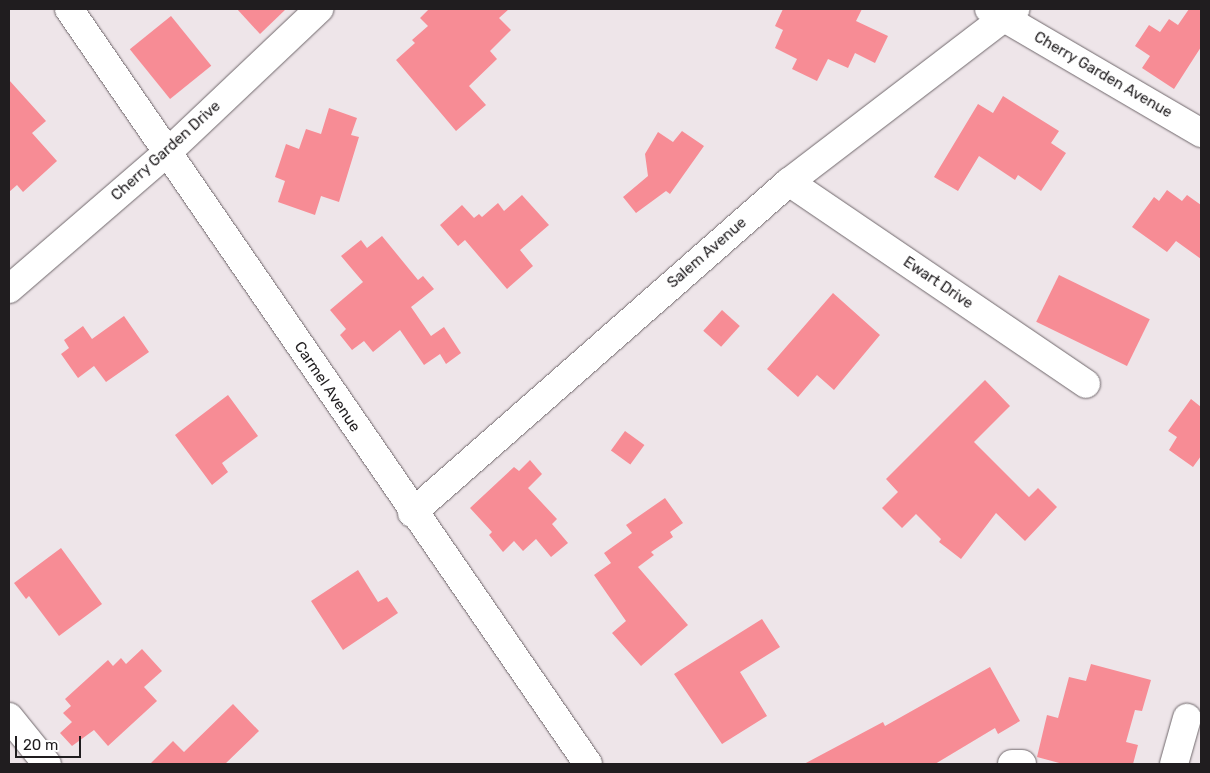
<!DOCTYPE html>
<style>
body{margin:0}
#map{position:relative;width:1210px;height:773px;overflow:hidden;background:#eee5e9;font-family:Rubik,sans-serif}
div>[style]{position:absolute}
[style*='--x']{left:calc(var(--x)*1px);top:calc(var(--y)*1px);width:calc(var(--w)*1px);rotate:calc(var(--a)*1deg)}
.building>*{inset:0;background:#f78c95;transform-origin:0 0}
.roads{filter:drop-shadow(0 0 1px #6f676b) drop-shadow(0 0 1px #6f676b)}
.minor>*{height:28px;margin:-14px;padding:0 14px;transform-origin:14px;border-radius:14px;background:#fff}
span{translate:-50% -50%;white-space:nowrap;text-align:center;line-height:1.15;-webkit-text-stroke:4px #fff;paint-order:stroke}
.street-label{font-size:15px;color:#201d1f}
.frame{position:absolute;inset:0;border:10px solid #201d1f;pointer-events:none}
.scale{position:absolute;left:15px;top:736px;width:66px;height:22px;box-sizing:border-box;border:2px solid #201d1f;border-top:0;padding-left:6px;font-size:15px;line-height:18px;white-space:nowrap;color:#201d1f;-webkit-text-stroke:4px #fff;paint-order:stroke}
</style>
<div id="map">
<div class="building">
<i style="clip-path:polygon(237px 9px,286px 9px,260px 34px)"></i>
<i style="clip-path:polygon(429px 9px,509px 9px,499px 18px,511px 30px,490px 51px,497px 59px,469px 86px,486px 105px,456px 131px,396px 60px,415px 43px,412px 40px,428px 26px,420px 18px)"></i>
<i style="clip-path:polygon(783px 9px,862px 9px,856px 21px,888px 36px,875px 63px,855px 53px,848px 68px,828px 59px,817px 81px,792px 69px,797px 59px,775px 48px,783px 30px,775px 26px)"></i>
<i style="clip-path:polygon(1189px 9px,1201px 9px,1201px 47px,1174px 89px,1142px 68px,1150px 56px,1135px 46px,1149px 25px,1160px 32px,1169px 19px,1178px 25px)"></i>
<i style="left:171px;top:16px;width:64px;height:53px;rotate:51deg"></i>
<i style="clip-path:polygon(9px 80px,46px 121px,32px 133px,57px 161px,23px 192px,17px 185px,9px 192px)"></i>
<i style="clip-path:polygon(1003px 96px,1059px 131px,1051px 143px,1066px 153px,1041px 191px,1018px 175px,1015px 180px,979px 156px,958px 191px,934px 177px,978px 104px,993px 113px)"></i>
<i style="clip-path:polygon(329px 108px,357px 118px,351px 135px,359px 137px,339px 202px,321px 196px,315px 215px,278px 202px,285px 181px,275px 177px,286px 144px,299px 149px,306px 129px,321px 134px)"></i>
<i style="clip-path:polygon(682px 131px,704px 146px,670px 194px,666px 191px,636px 213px,623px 197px,648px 176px,645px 154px,658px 132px,673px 142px)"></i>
<i style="clip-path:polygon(1167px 190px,1182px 201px,1187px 195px,1201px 205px,1201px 259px,1176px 241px,1167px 252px,1132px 227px,1154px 197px,1159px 201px)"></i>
<i style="clip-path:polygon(522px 195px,549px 225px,520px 250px,533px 266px,507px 289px,465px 240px,458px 246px,440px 225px,462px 205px,474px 218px,479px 214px,482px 217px,498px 203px,504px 211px)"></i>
<i style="clip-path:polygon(382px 236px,418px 280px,423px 276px,434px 289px,411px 307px,431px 336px,444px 327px,461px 353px,446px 364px,440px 354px,424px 365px,400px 330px,373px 352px,364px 341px,352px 350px,340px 335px,346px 329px,330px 310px,363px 282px,341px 256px,361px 240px,367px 248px)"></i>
<i style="left:1059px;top:275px;width:101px;height:52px;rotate:26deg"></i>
<i style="clip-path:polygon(833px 293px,880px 335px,834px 390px,817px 375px,798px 397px,767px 369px)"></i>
<i style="left:722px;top:310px;width:24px;height:28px;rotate:42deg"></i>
<i style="clip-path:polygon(124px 316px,149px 352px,106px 382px,94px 366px,78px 378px,61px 354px,69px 348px,64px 340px,83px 326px,92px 339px)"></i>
<i style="clip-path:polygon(985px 380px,1010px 406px,974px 442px,1029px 497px,1038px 488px,1057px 507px,1025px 541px,996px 513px,961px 559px,939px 542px,941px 539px,916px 514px,902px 528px,882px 508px,898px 492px,886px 479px)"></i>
<i style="clip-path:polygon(228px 395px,258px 436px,222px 463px,228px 472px,212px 485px,175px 435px)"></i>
<i style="clip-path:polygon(1191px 399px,1201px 407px,1201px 456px,1193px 467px,1169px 450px,1177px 437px,1168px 431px)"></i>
<i style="left:625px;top:431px;width:24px;height:24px;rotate:36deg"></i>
<i style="clip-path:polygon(530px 460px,542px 474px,528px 488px,557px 519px,552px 524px,568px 543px,551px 557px,536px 539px,523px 551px,514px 541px,503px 552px,489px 535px,492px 532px,470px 508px,514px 467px,519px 471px)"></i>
<i style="clip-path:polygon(665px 498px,683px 523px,670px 532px,673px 537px,651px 552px,654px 555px,638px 567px,688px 625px,641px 666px,612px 633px,626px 621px,594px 575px,611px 563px,604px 553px,632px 533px,626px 525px)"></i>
<i style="clip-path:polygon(61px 548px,102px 604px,59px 636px,29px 596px,26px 599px,14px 583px)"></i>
<i style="clip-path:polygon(358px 570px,378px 602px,387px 597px,398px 613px,343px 650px,311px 601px)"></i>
<i style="clip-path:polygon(762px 619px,780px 647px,740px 672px,767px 716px,722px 744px,674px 674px)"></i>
<i style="clip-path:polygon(142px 649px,162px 671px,144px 687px,157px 701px,108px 746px,94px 730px,72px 746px,60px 733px,72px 722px,63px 713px,71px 706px,65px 699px,108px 660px,113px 666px,121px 658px,126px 664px)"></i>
<i style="clip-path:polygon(1091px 664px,1151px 680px,1142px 711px,1135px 710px,1126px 742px,1138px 745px,1133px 764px,1063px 764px,1037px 757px,1047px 715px,1058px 718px,1069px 677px,1086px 681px)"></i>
<i style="clip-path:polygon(990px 667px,1020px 721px,998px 734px,995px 728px,935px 764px,804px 764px,883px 722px,885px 726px)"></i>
<i style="clip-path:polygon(233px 704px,259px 731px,225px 764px,150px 764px,173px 741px,184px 752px)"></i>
</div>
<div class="roads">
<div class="minor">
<i style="--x:69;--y:9;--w:916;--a:55.49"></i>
<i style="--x:989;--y:9;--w:246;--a:30.3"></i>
<i style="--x:789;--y:182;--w:359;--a:34.2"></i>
<i style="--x:9;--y:289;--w:211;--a:-40.8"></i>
<i style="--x:169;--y:151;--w:207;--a:-43.4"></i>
<i style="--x:412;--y:513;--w:502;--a:-41.28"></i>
<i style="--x:789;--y:182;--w:285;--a:-37.4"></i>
<i style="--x:9;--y:717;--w:60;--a:51"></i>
<i style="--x:1012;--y:764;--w:10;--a:0"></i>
<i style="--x:1174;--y:764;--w:48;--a:-74.2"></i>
</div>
</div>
<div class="street-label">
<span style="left:1103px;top:75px;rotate:30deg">Cherry Garden Avenue</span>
<span style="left:166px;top:151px;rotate:-42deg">Cherry Garden Drive</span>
<span style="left:707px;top:253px;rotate:-41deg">Salem Avenue</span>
<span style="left:938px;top:283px;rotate:34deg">Ewart Drive</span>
<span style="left:327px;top:387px;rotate:56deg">Carmel Avenue</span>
</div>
<div class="frame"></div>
<div class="scale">20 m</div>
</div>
